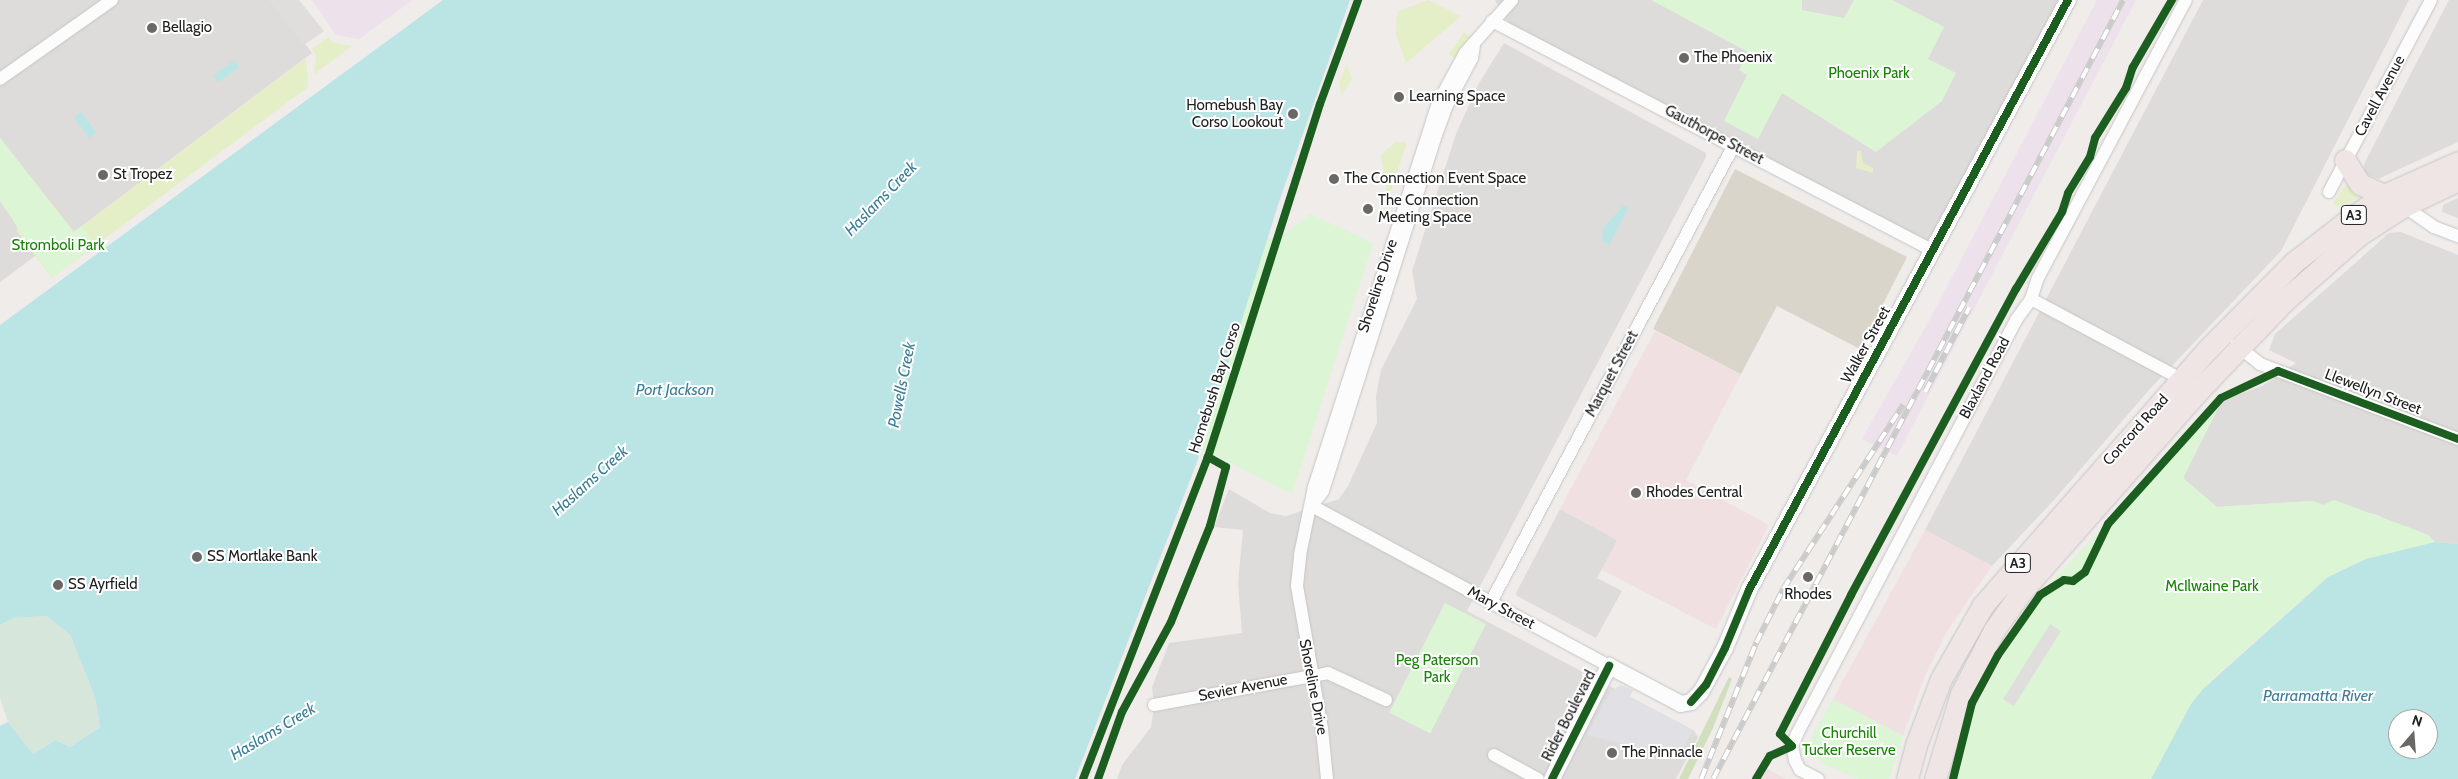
<!DOCTYPE html>
<style>
body{margin:0}
#map{position:relative;width:2458px;height:779px;overflow:hidden;background:#efecea;font-family:Cabin,sans-serif}
div>[style]{position:absolute}
[style*='--x']{left:calc(var(--x)*1px);top:calc(var(--y)*1px);width:calc(var(--w)*1px);rotate:calc(var(--a)*1deg)}
.residential>*{inset:0;background:#dedcdb}
.commercial>*{inset:0;background:#f1e0e2}
.industrial>*{inset:0;background:#ede2eb}
.construction>*{inset:0;background:#d9d5cb}
.grass>*{inset:0;background:#e4eec7;transform-origin:0 0}
.forest>*{inset:0;background:#d1dfbd}
.wetland>*{inset:0;background:#d7e6da}
.park>*{inset:0;background:#dbf5d5;transform-origin:0 0}
.parking>*{inset:0;background:#dfdedd;transform-origin:0 0}
.plaza>*{inset:0;background:#e0e0e5}
.water>*{inset:0;background:#bbe5e4;transform-origin:0 0}
.roads{filter:drop-shadow(0 0 1px #c6c5c4) drop-shadow(0 0 1px #c6c5c4)}
.minor>*{height:12px;margin:-6px;padding:0 6px;transform-origin:6px;border-radius:6px;background:#fdfcfc}
.tertiary>*{height:16px;margin:-8px;padding:0 8px;transform-origin:8px;border-radius:8px;background:#fdfcfc}
.trunk>*{height:21px;margin:-10.5px;padding:0 10.5px;transform-origin:10.5px;border-radius:10.5px;background:#efe5e5}
.rail>*{height:5.5px;margin-top:-2.75px;transform-origin:0;background:repeating-linear-gradient(90deg,#fff 0 11px,#cbcbcb 0 22px);box-sizing:border-box;border-block:1px solid #cbcbcb}
.cycleway>*{height:8px;margin:-4px;padding:0 4px;transform-origin:4px;border-radius:4px;background:#1b5e20}
.dots>*{width:14px;height:14px;translate:-50% -50%;box-sizing:border-box;border:2px solid #fff;border-radius:50%}
span{translate:-50% -50%;white-space:nowrap;text-align:center;line-height:1.15;-webkit-text-stroke:4px #fff;paint-order:stroke}
.shield-label span{padding:1px 4px;background:#fff;border:1px solid;border-radius:4px;-webkit-text-stroke-width:0}
.shield-label{font-size:14px;color:#212121;font-weight:700}
.poi-label{font-size:15px;color:#212121}
.left{translate:0 -50%;text-align:left}
.right{translate:-100% -50%;text-align:right}
.park-label{font-size:15px;color:#178405}
.street-label{font-size:15px;color:#212121}
.water-label{font-size:16px;color:#3b7e97;font-style:italic}
.north{position:absolute;left:2388px;top:709px;width:50px;height:50px;box-sizing:border-box;background:#fff;border:1px solid #a6a6a6;border-radius:50%;rotate:18deg;font-size:14px;font-weight:700;line-height:20px;text-align:center;color:#212121}
.north::after{content:'';display:block;margin:auto;width:18px;height:22px;background:#696867;clip-path:polygon(50% 0,100% 100%,50% 72%,0 100%)}
</style>
<div id="map">
<div class="residential">
<i style="clip-path:polygon(0 0,272px 0,312px 53px,74px 232px,0 138px)"></i>
<i style="clip-path:polygon(1495px 0,2068px 0,1934px 251px,1512px 29px)"></i>
<i style="clip-path:polygon(2203px 0,2409px 0,2281px 251px,2149px 390px,2054px 500px,1992px 566px,1925px 530px)"></i>
<i style="clip-path:polygon(2449px 0,2458px 0,2458px 142px,2378px 179px,2365px 173px,2364px 164px)"></i>
<i style="clip-path:polygon(1504px 43px,1706px 153px,1706px 157px,1467px 611px,1693px 730px,1698px 737px,1676px 779px,1117px 779px,1122px 765px,1151px 727px,1154px 705px,1152px 687px,1169px 643px,1242px 633px,1238px 583px,1243px 530px,1214px 527px,1229px 489px,1270px 513px,1286px 516px,1339px 499px,1348px 486px,1377px 423px,1376px 396px,1381px 370px,1417px 299px,1412px 271px,1456px 134px,1478px 85px)"></i>
<i style="clip-path:polygon(2458px 198px,2458px 218px,2442px 212px,2443px 205px)"></i>
<i style="clip-path:polygon(0 201px,38px 254px,0 282px)"></i>
<i style="clip-path:polygon(2401px 232px,2458px 255px,2458px 544px,2435px 542px,2428px 535px,2387px 521px,2378px 515px,2332px 504px,2323px 505px,2313px 501px,2217px 507px,2183px 478px,2222px 400px,2262px 386px,2296px 363px,2269px 350px,2275px 334px,2389px 233px)"></i>
<i style="clip-path:polygon(1560px 509px,1618px 540px,1597px 578px,1622px 591px,1596px 638px,1517px 596px,1516px 593px)"></i>
</div>
<div class="commercial">
<i style="clip-path:polygon(1655px 331px,1741px 374px,1686px 480px,1769px 525px,1716px 629px,1602px 570px,1617px 540px,1560px 509px)"></i>
<i style="clip-path:polygon(1925px 530px,1992px 566px,1946px 633px,1925px 676px,1903px 736px,1833px 699px)"></i>
<i style="clip-path:polygon(1765px 768px,1786px 779px,1760px 779px)"></i>
</div>
<div class="industrial">
<i style="clip-path:polygon(312px 0,413px 0,359px 39px,336px 35px)"></i>
<i style="clip-path:polygon(2097px 0,2136px 0,1897px 456px,1862px 439px,1930px 319px)"></i>
</div>
<div class="construction">
<i style="clip-path:polygon(1735px 169px,1907px 257px,1860px 349px,1777px 306px,1741px 374px,1653px 329px)"></i>
</div>
<div class="grass">
<i style="clip-path:polygon(1428px 0,1461px 16px,1406px 63px,1396px 34px,1397px 12px)"></i>
<i style="left:1464px;top:32px;width:7px;height:27px;rotate:34deg"></i>
<i style="clip-path:polygon(329px 37px,333px 43px,352px 46px,314px 74px,316px 55px,312px 49px)"></i>
<i style="clip-path:polygon(306px 58px,308px 87px,52px 278px,17px 232px,16px 209px,0 138px,74px 232px)"></i>
<i style="clip-path:polygon(1346px 65px,1352px 79px,1342px 94px,1339px 85px)"></i>
<i style="clip-path:polygon(1395px 142px,1407px 142px,1388px 200px,1381px 155px)"></i>
<i style="clip-path:polygon(1857px 151px,1861px 151px,1863px 163px,1873px 168px,1873px 173px,1856px 168px)"></i>
<i style="clip-path:polygon(2349px 181px,2365px 195px,2337px 207px,2333px 203px)"></i>
</div>
<div class="forest">
<i style="clip-path:polygon(1729px 677px,1732px 679px,1713px 728px,1688px 779px,1679px 779px)"></i>
</div>
<div class="wetland">
<i style="clip-path:polygon(47px 616px,70px 635px,95px 697px,100px 727px,70px 747px,56px 740px,33px 754px,8px 722px,0 698px,0 625px,13px 618px)"></i>
</div>
<div class="park">
<i style="clip-path:polygon(1651px 0,1802px 0,1802px 10px,1844px 18px,1854px 0,1892px 0,1944px 27px,1928px 59px,1956px 73px,1942px 101px,1876px 152px,1782px 93px,1758px 139px,1724px 121px,1747px 75px,1739px 70px,1748px 52px)"></i>
<i style="clip-path:polygon(0 138px,73px 232px,82px 226px,96px 245px,52px 278px,0 201px)"></i>
<i style="clip-path:polygon(1310px 214px,1373px 243px,1292px 494px,1201px 448px,1267px 238px,1276px 241px)"></i>
<i style="clip-path:polygon(2223px 398px,2183px 478px,2216px 507px,2313px 501px,2323px 505px,2334px 500px,2408px 527px,2428px 535px,2435px 542px,2362px 560px,2328px 577px,2216px 675px,2191px 704px,2151px 779px,1958px 779px,1966px 724px,2035px 600px)"></i>
<i style="left:1445px;top:603px;width:46px;height:123px;rotate:27deg"></i>
<i style="clip-path:polygon(1833px 699px,1903px 736px,1889px 779px,1859px 779px,1823px 764px,1812px 750px,1812px 736px)"></i>
</div>
<div class="parking">
<i style="clip-path:polygon(269px 0,299px 0,324px 31px,304px 45px)"></i>
<i style="left:2050px;top:624px;width:13px;height:89px;rotate:32deg"></i>
</div>
<div class="plaza">
<i style="clip-path:polygon(1620px 685px,1633px 690px,1630px 697px,1693px 730px,1678px 757px,1587px 735px,1610px 693px)"></i>
</div>
<div class="water">
<i style="clip-path:polygon(443px 0,1350px 0,1279px 202px,1197px 462px,1075px 779px,0 779px,0 726px,8px 722px,33px 754px,56px 740px,70px 747px,100px 727px,95px 697px,70px 635px,47px 616px,13px 618px,0 625px,0 325px)"></i>
<i style="left:234px;top:60px;width:9px;height:26px;rotate:54deg"></i>
<i style="left:81px;top:112px;width:26px;height:9px;rotate:53deg"></i>
<i style="clip-path:polygon(1624px 205px,1629px 207px,1609px 245px,1602px 241px,1603px 228px)"></i>
<i style="clip-path:polygon(evenodd,2435px 542px,2458px 544px,2458px 779px,2151px 779px,2191px 704px,2203px 689px,2328px 577px,2366px 559px,2435px 542px,2398px 719px,2428px 719px,2428px 749px,2398px 749px,2398px 719px)"></i>
</div>
<div class="roads">
<div class="minor">
<i style="--x:1492;--y:21;--w:498;--a:27.5"></i>
<i style="--x:0;--y:79;--w:137;--a:-35.2"></i>
<i style="--x:2329;--y:192;--w:217;--a:-62"></i>
<i style="--x:2404;--y:206;--w:37;--a:35"></i>
<i style="--x:2434;--y:227;--w:26;--a:21"></i>
<i style="--x:2031;--y:299;--w:170;--a:28.1"></i>
<i style="--x:2236;--y:345;--w:31;--a:38"></i>
<i style="--x:2260;--y:364;--w:212;--a:20.7"></i>
<i style="--x:1313;--y:504;--w:16;--a:-52"></i>
<i style="--x:1323;--y:491;--w:370;--a:-72.4"></i>
<i style="--x:1435;--y:138;--w:33;--a:-70"></i>
<i style="--x:1446;--y:107;--w:55;--a:-62"></i>
<i style="--x:1472;--y:58;--w:12;--a:-81"></i>
<i style="--x:1312;--y:506;--w:337;--a:28.3"></i>
<i style="--x:1491;--y:602;--w:518;--a:-62"></i>
<i style="--x:1154;--y:705;--w:177;--a:-10.4"></i>
<i style="--x:1328;--y:673;--w:64;--a:25"></i>
<i style="--x:1494;--y:755;--w:50;--a:28.6"></i>
<i style="--x:1327;--y:779;--w:50;--a:-95.7"></i>
<i style="--x:1322;--y:729;--w:145;--a:-99.9"></i>
<i style="--x:1297;--y:586;--w:31;--a:-84"></i>
<i style="--x:1300;--y:555;--w:69;--a:-78.4"></i>
<i style="--x:1314;--y:487;--w:404;--a:-72.1"></i>
<i style="--x:1438;--y:103;--w:57;--a:-61.6"></i>
<i style="--x:1465;--y:53;--w:71;--a:-48.4"></i>
<i style="--x:1818;--y:779;--w:20;--a:-153"></i>
<i style="--x:1800;--y:770;--w:11;--a:-117"></i>
<i style="--x:1795;--y:760;--w:14;--a:-102"></i>
<i style="--x:1792;--y:746;--w:13;--a:-67"></i>
<i style="--x:1797;--y:734;--w:468;--a:-62.1"></i>
<i style="--x:2016;--y:320;--w:26;--a:-54"></i>
<i style="--x:2031;--y:299;--w:22;--a:-72"></i>
<i style="--x:2038;--y:278;--w:315;--a:-62"></i>
</div>
<div class="tertiary">
<i style="--x:1552;--y:779;--w:127;--a:-63.2"></i>
<i style="--x:1609;--y:666;--w:81;--a:27.8"></i>
<i style="--x:1681;--y:704;--w:10;--a:-11"></i>
<i style="--x:1691;--y:702;--w:14;--a:-45"></i>
<i style="--x:1701;--y:692;--w:50;--a:-61.4"></i>
<i style="--x:1725;--y:648;--w:63;--a:-67.5"></i>
<i style="--x:1749;--y:590;--w:671;--a:-61.6"></i>
</div>
<div class="trunk">
<i style="--x:2345;--y:160;--w:28;--a:58"></i>
<i style="--x:2360;--y:184;--w:26;--a:25"></i>
<i style="--x:1907;--y:779;--w:35;--a:-75"></i>
<i style="--x:1916;--y:745;--w:71;--a:-69.3"></i>
<i style="--x:1941;--y:679;--w:85;--a:-60.4"></i>
<i style="--x:1983;--y:605;--w:339;--a:-48.7"></i>
<i style="--x:2207;--y:350;--w:122;--a:-45.3"></i>
<i style="--x:2293;--y:263;--w:70;--a:-38"></i>
<i style="--x:2348;--y:220;--w:44;--a:-34.8"></i>
<i style="--x:2384;--y:195;--w:81;--a:-24"></i>
<i style="--x:1935;--y:779;--w:89;--a:-73"></i>
<i style="--x:1961;--y:694;--w:72;--a:-62.7"></i>
<i style="--x:1994;--y:630;--w:47;--a:-54.6"></i>
<i style="--x:2021;--y:592;--w:271;--a:-48.6"></i>
<i style="--x:2200;--y:389;--w:120;--a:-46.3"></i>
<i style="--x:2283;--y:302;--w:101;--a:-41.4"></i>
<i style="--x:2359;--y:235;--w:54;--a:-32.8"></i>
<i style="--x:2404;--y:206;--w:60;--a:-25.7"></i>
</div>
</div>
<div class="rail">
<i style="--x:1925;--y:392;--w:95;--a:-62.4"></i>
<i style="--x:1701;--y:779;--w:147;--a:-68"></i>
<i style="--x:1756;--y:643;--w:60;--a:-63.4"></i>
<i style="--x:1783;--y:589;--w:220;--a:-56.9"></i>
<i style="--x:1713;--y:779;--w:880;--a:-62.24"></i>
</div>
<div class="cycleway">
<i style="--x:1691;--y:702;--w:23;--a:-49"></i>
<i style="--x:1706;--y:685;--w:42;--a:-62.8"></i>
<i style="--x:1725;--y:648;--w:63;--a:-67.5"></i>
<i style="--x:1749;--y:590;--w:671;--a:-61.6"></i>
<i style="--x:1083;--y:779;--w:345;--a:-68.8"></i>
<i style="--x:1208;--y:457;--w:370;--a:-72.4"></i>
<i style="--x:1320;--y:104;--w:111;--a:-69.9"></i>
<i style="--x:1098;--y:779;--w:71;--a:-70.3"></i>
<i style="--x:1122;--y:712;--w:102;--a:-61.4"></i>
<i style="--x:1171;--y:622;--w:104;--a:-67.9"></i>
<i style="--x:1210;--y:526;--w:61;--a:-74.8"></i>
<i style="--x:1226;--y:467;--w:21;--a:-151"></i>
<i style="--x:1552;--y:779;--w:127;--a:-63.2"></i>
<i style="--x:1756;--y:779;--w:27;--a:-59"></i>
<i style="--x:1770;--y:756;--w:24;--a:-24"></i>
<i style="--x:1792;--y:746;--w:17;--a:-135"></i>
<i style="--x:1780;--y:734;--w:156;--a:-62.9"></i>
<i style="--x:1851;--y:595;--w:348;--a:-61.7"></i>
<i style="--x:2016;--y:289;--w:90;--a:-59.1"></i>
<i style="--x:2062;--y:212;--w:20;--a:-72"></i>
<i style="--x:2068;--y:193;--w:42;--a:-58.6"></i>
<i style="--x:2090;--y:157;--w:20;--a:-75"></i>
<i style="--x:2095;--y:138;--w:59;--a:-58.2"></i>
<i style="--x:2126;--y:88;--w:22;--a:-72"></i>
<i style="--x:2133;--y:67;--w:78;--a:-59.8"></i>
<i style="--x:1953;--y:779;--w:78;--a:-76"></i>
<i style="--x:1972;--y:703;--w:55;--a:-61.6"></i>
<i style="--x:1998;--y:655;--w:73;--a:-55"></i>
<i style="--x:2040;--y:595;--w:28;--a:-32"></i>
<i style="--x:2064;--y:580;--w:9;--a:6"></i>
<i style="--x:2073;--y:581;--w:15;--a:-37"></i>
<i style="--x:2085;--y:572;--w:53;--a:-64.4"></i>
<i style="--x:2108;--y:524;--w:169;--a:-48.1"></i>
<i style="--x:2221;--y:398;--w:63;--a:-25.3"></i>
<i style="--x:2278;--y:371;--w:192;--a:20.7"></i>
</div>
<div class="dots">
<i style="left:152px;top:28px;background:#696867"></i>
<i style="left:1684px;top:58px;background:#696867"></i>
<i style="left:1399px;top:97px;background:#696867"></i>
<i style="left:1293px;top:114px;background:#696867"></i>
<i style="left:103px;top:175px;background:#696867"></i>
<i style="left:1334px;top:179px;background:#696867"></i>
<i style="left:1368px;top:209px;background:#696867"></i>
<i style="left:1636px;top:493px;background:#696867"></i>
<i style="left:197px;top:557px;background:#696867"></i>
<i style="left:1808px;top:577px;background:#696867"></i>
<i style="left:58px;top:585px;background:#696867"></i>
<i style="left:1612px;top:753px;background:#696867"></i>
</div>
<div class="shield-label">
<span style="left:2354px;top:215px">A3</span>
<span style="left:2018px;top:563px">A3</span>
</div>
<div class="poi-label">
<span class="left" style="left:162px;top:28px">Bellagio</span>
<span class="left" style="left:1694px;top:58px">The Phoenix</span>
<span class="left" style="left:1409px;top:97px">Learning Space</span>
<span class="right" style="left:1283px;top:114px">Homebush Bay<br>Corso Lookout</span>
<span class="left" style="left:113px;top:175px">St Tropez</span>
<span class="left" style="left:1344px;top:179px">The Connection Event Space</span>
<span class="left" style="left:1378px;top:209px">The Connection<br>Meeting Space</span>
<span class="left" style="left:1646px;top:493px">Rhodes Central</span>
<span class="left" style="left:207px;top:557px">SS Mortlake Bank</span>
<span class="left" style="left:68px;top:585px">SS Ayrfield</span>
<span style="left:1808px;top:595px">Rhodes</span>
<span class="left" style="left:1622px;top:753px">The Pinnacle</span>
</div>
<div class="park-label">
<span style="left:1869px;top:74px">Phoenix Park</span>
<span style="left:58px;top:246px">Stromboli Park</span>
<span style="left:2212px;top:587px">McIlwaine Park</span>
<span style="left:1437px;top:669px">Peg Paterson<br>Park</span>
<span style="left:1849px;top:742px">Churchill<br>Tucker Reserve</span>
</div>
<div class="street-label">
<span style="left:2380px;top:96px;rotate:-62deg">Cavell Avenue</span>
<span style="left:1714px;top:135px;rotate:28deg">Gauthorpe Street</span>
<span style="left:1378px;top:286px;rotate:-72deg">Shoreline Drive</span>
<span style="left:1866px;top:345px;rotate:-61deg">Walker Street</span>
<span style="left:1612px;top:374px;rotate:-62deg">Marquet Street</span>
<span style="left:1985px;top:378px;rotate:-62deg">Blaxland Road</span>
<span style="left:1215px;top:388px;rotate:-72deg">Homebush Bay Corso</span>
<span style="left:2373px;top:392px;rotate:21deg">Llewellyn Street</span>
<span style="left:2136px;top:430px;rotate:-48deg">Concord Road</span>
<span style="left:1501px;top:608px;rotate:28deg">Mary Street</span>
<span style="left:1313px;top:687px;rotate:79deg">Shoreline Drive</span>
<span style="left:1243px;top:688px;rotate:-11deg">Sevier Avenue</span>
<span style="left:1569px;top:716px;rotate:-63deg">Rider Boulevard</span>
</div>
<div class="water-label">
<span style="left:881px;top:199px;rotate:-46deg">Haslams Creek</span>
<span style="left:902px;top:385px;rotate:-79deg">Powells Creek</span>
<span style="left:675px;top:390px">Port Jackson</span>
<span style="left:590px;top:481px;rotate:-42deg">Haslams Creek</span>
<span style="left:2318px;top:696px">Parramatta River</span>
<span style="left:273px;top:732px;rotate:-31deg">Haslams Creek</span>
</div>
<div class="north">N</div>
</div>
